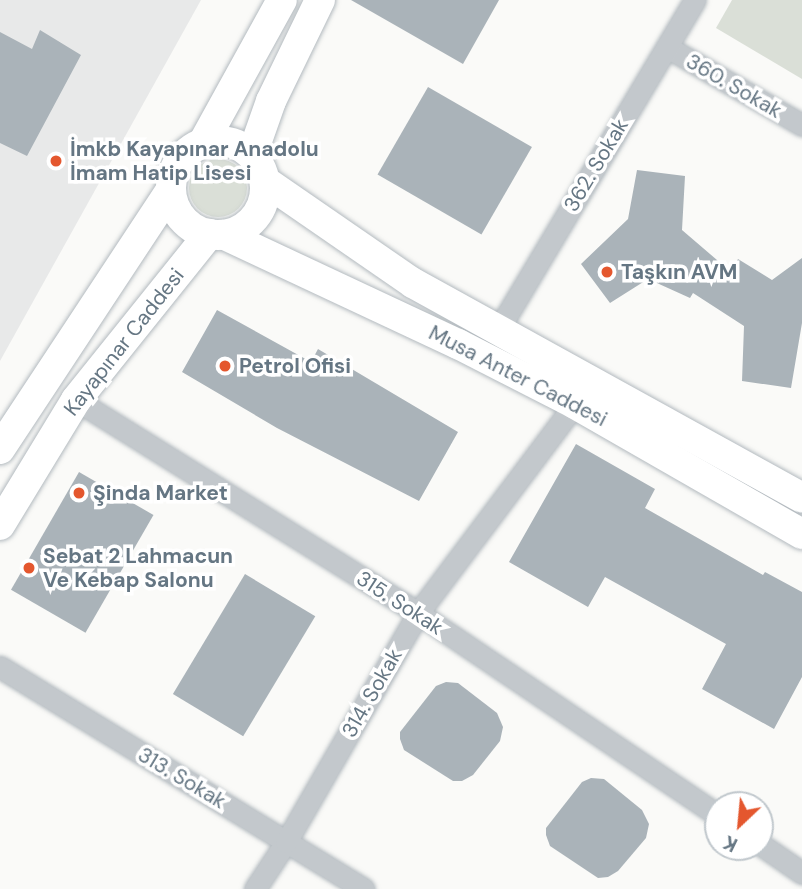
<!DOCTYPE html>
<meta charset="utf-8">
<style>
body{margin:0}
#map{position:relative;width:802px;height:889px;overflow:hidden;background:#fafaf8;font-family:"DM Sans",sans-serif}
div>[style]{position:absolute}
[style*='--x']{left:calc(var(--x)*1px);top:calc(var(--y)*1px);width:calc(var(--w)*1px);rotate:calc(var(--a)*1deg)}
.built>*{inset:0;background:#e8e9e9}
.green>*{inset:0;background:#dadfd7}
.round{border-radius:50%}
.building>*{inset:0;background:#aab3b9;transform-origin:0 0}
.roads{filter:drop-shadow(0 0 2px #b3babf) drop-shadow(0 0 2px #b3babf)}
.street>*{height:21px;margin:-10.5px;padding:0 10.5px;transform-origin:10.5px;border-radius:10.5px;background:#c3c8cc}
.secondary>*{height:30px;margin:-15px;padding:0 15px;transform-origin:15px;border-radius:15px;background:#fff}
.secondary>.ring{margin:-15px;padding:0;box-sizing:content-box;background:none;border:30px solid #fff;border-radius:50%}
.dots>*{width:19px;height:19px;translate:-50% -50%;box-sizing:border-box;border:4px solid #fff;border-radius:50%}
span{translate:-50% -50%;white-space:nowrap;text-align:center;line-height:1.15;-webkit-text-stroke:7px #fff;paint-order:stroke}
.street-label{font-size:21px;color:#657683}
.poi-label{font-size:21px;color:#657683;font-weight:700}
.left{translate:0 -50%;text-align:left}
.north{position:absolute;left:704px;top:791px;width:70px;height:70px;box-sizing:border-box;background:#fff;border:2px solid #c1c8cd;border-radius:50%;rotate:206deg;font-size:19px;font-weight:700;line-height:28px;text-align:center;color:#657683}
.north::after{content:'';display:block;margin:auto;width:24px;height:32px;background:#e4572e;clip-path:polygon(50% 0,100% 100%,50% 72%,0 100%)}
</style>
<div id="map">
<div class="built">
<i style="clip-path:polygon(0 0,201px 0,0 361px)"></i>
</div>
<div class="green">
<i style="clip-path:polygon(732px 0,802px 0,802px 79px,716px 28px)"></i>
<i class="round" style="left:189px;top:159px;width:58px;height:58px"></i>
</div>
<div class="building">
<i style="clip-path:polygon(351px 0,499px 0,463px 64px)"></i>
<i style="clip-path:polygon(40px 30px,81px 55px,27px 156px,0 143px,0 32px,32px 49px)"></i>
<i style="left:428px;top:87px;width:120px;height:101px;rotate:30deg"></i>
<i style="clip-path:polygon(637px 170px,685px 176px,682px 230px,731px 272px,738px 259px,772px 280px,802px 258px,802px 323px,791px 388px,742px 381px,744px 326px,693px 293px,690px 298px,648px 279px,610px 303px,581px 264px,628px 219px)"></i>
<i style="clip-path:polygon(217px 310px,311px 362px,318px 349px,458px 432px,419px 501px,277px 428px,182px 372px)"></i>
<i style="clip-path:polygon(576px 444px,655px 489px,645px 508px,763px 575px,765px 572px,802px 592px,802px 677px,774px 729px,702px 689px,726px 644px,605px 577px,588px 607px,509px 562px)"></i>
<i style="left:79px;top:472px;width:86px;height:136px;rotate:30deg"></i>
<i style="left:245px;top:574px;width:82px;height:140px;rotate:31deg"></i>
<i style="clip-path:polygon(446px 682px,458px 683px,497px 713px,503px 727px,500px 741px,473px 775px,462px 781px,453px 781px,404px 750px,400px 739px,400px 732px,436px 686px)"></i>
<i style="clip-path:polygon(591px 778px,604px 779px,642px 810px,649px 824px,646px 838px,618px 871px,608px 877px,598px 878px,550px 846px,546px 835px,546px 828px,582px 782px)"></i>
</div>
<div class="roads">
<div class="street">
<i style="--x:667;--y:47;--w:156;--a:30"></i>
<i style="--x:498;--y:330;--w:384;--a:-59.2"></i>
<i style="--x:76;--y:400;--w:403;--a:31.9"></i>
<i style="--x:418;--y:613;--w:362;--a:34"></i>
<i style="--x:0;--y:667;--w:426;--a:31.4"></i>
<i style="--x:760;--y:844;--w:51;--a:34.6"></i>
<i style="--x:255;--y:889;--w:56;--a:-56.6"></i>
<i style="--x:286;--y:842;--w:264;--a:-60"></i>
<i style="--x:418;--y:613;--w:261;--a:-53.1"></i>
</div>
<div class="secondary">
<i class="ring" style="left:171px;top:141px;width:64px;height:64px"></i>
<i style="--x:203;--y:143;--w:163;--a:-61.1"></i>
<i style="--x:252;--y:155;--w:57;--a:-70.6"></i>
<i style="--x:271;--y:101;--w:112;--a:-64.1"></i>
<i style="--x:265;--y:181;--w:180;--a:34.6"></i>
<i style="--x:413;--y:283;--w:444;--a:28.9"></i>
<i style="--x:225;--y:235;--w:257;--a:25.1"></i>
<i style="--x:458;--y:344;--w:131;--a:27.1"></i>
<i style="--x:575;--y:404;--w:262;--a:29.8"></i>
<i style="--x:0;--y:449;--w:310;--a:-56.6"></i>
<i style="--x:0;--y:525;--w:146;--a:-58.7"></i>
<i style="--x:76;--y:400;--w:213;--a:-51.3"></i>
</div>
</div>
<div class="dots">
<i style="left:56px;top:161px;background:#e4572e"></i>
<i style="left:607px;top:272px;background:#e4572e"></i>
<i style="left:225px;top:366px;background:#e4572e"></i>
<i style="left:79px;top:493px;background:#e4572e"></i>
<i style="left:29px;top:568px;background:#e4572e"></i>
</div>
<div class="street-label">
<span style="left:734px;top:86px;rotate:30deg">360. Sokak</span>
<span style="left:596px;top:165px;rotate:-59deg">362. Sokak</span>
<span style="left:124px;top:342px;rotate:-52deg">Kayapınar Caddesi</span>
<span style="left:518px;top:376px;rotate:27deg">Musa Anter Caddesi</span>
<span style="left:400px;top:603px;rotate:33deg">315. Sokak</span>
<span style="left:372px;top:693px;rotate:-60deg">314. Sokak</span>
<span style="left:182px;top:778px;rotate:31deg">313. Sokak</span>
</div>
<div class="poi-label">
<span class="left" style="left:70px;top:161px">İmkb Kayapınar Anadolu<br>İmam Hatip Lisesi</span>
<span class="left" style="left:621px;top:272px">Taşkın AVM</span>
<span class="left" style="left:239px;top:366px">Petrol Ofisi</span>
<span class="left" style="left:93px;top:493px">Şinda Market</span>
<span class="left" style="left:43px;top:568px">Sebat 2 Lahmacun<br>Ve Kebap Salonu</span>
</div>
<div class="north">K</div>
</div>
